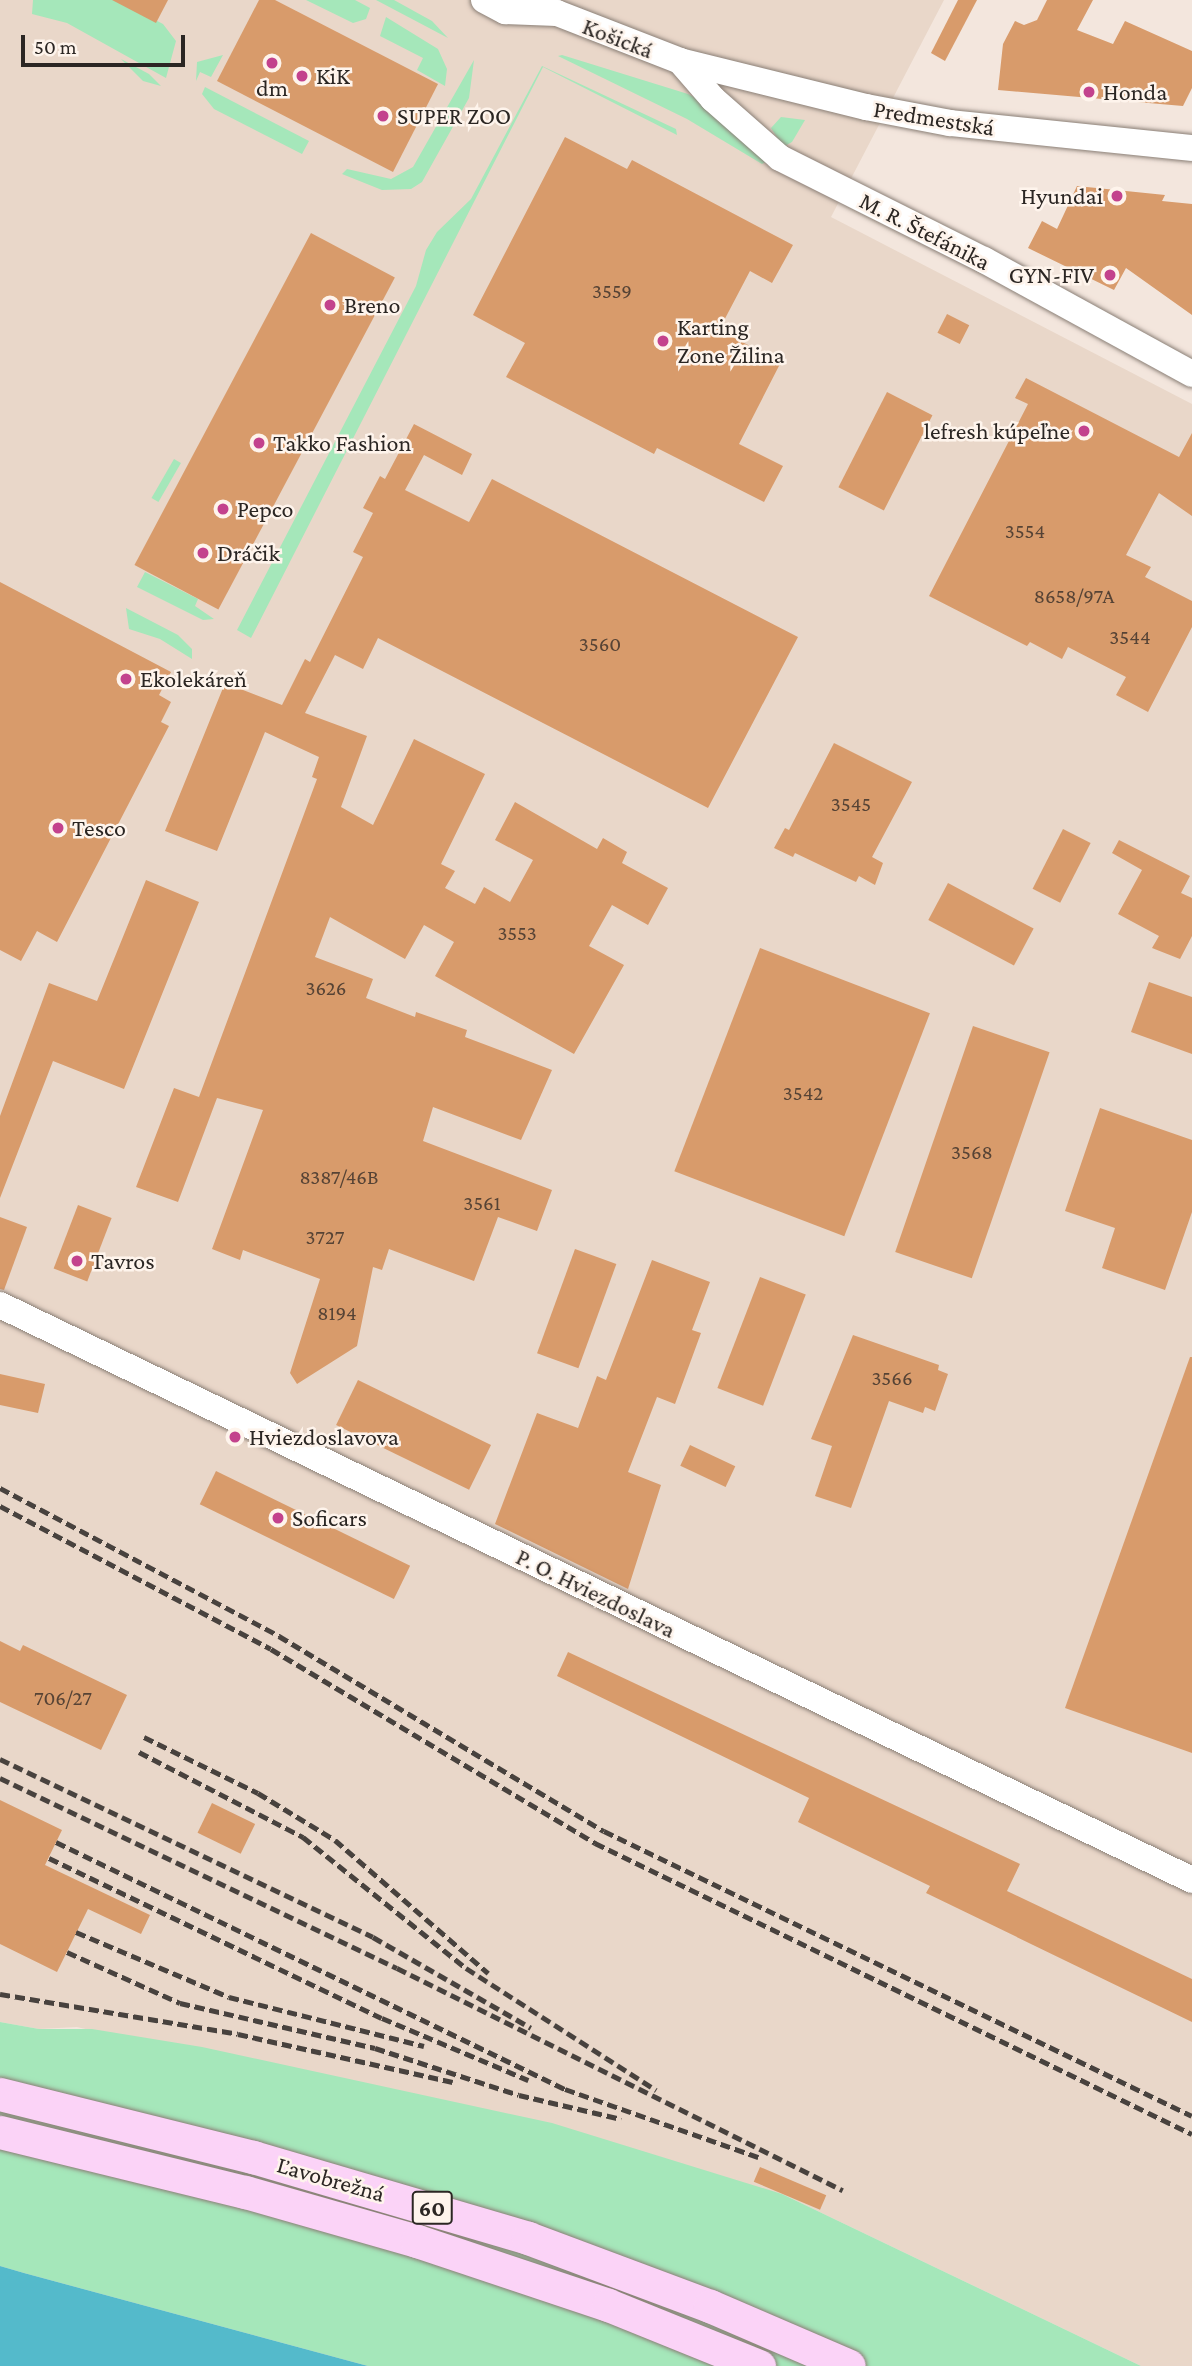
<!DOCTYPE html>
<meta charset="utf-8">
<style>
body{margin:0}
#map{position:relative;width:1192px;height:2366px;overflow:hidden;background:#f3e6dd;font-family:"Crimson Pro",serif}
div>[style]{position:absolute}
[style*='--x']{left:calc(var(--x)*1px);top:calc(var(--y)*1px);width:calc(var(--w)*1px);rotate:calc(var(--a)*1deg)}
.built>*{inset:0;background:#e9d7c9}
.green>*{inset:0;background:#a5e7ba;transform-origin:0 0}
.water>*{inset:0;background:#54bacb}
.building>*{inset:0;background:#d89b6b;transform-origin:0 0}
.roads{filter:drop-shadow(0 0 2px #8a7f76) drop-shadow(0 0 2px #8a7f76)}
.minor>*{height:26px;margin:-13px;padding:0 13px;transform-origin:13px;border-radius:13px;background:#fff}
.major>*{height:33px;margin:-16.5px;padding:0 16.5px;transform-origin:16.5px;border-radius:16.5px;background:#fbd3f7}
.rail>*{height:5px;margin-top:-2.5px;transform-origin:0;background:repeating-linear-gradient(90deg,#48423e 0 10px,transparent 0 15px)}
.dots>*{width:19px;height:19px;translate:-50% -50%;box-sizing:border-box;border:4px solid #fef4ec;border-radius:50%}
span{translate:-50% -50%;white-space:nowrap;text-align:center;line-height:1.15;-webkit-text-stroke:5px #fef4ec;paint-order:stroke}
.number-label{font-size:21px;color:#564335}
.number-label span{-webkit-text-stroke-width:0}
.shield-label span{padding:2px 5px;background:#fef4ec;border:2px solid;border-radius:5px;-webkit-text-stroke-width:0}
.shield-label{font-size:23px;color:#2b2623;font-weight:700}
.street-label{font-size:24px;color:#2b2623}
.poi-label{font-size:24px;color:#2b2623}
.left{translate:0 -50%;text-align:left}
.right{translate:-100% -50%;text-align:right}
.scale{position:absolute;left:21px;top:35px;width:164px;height:32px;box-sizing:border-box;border:4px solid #2b2623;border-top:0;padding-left:9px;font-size:21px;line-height:24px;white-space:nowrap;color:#2b2623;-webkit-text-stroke:5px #fef4ec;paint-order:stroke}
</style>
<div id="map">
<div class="built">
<i style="clip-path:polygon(0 0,944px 0,831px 217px,1192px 404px,1192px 2366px,1141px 2366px,782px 2194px,77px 2027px,39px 2029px,0 2022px)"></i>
</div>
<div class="green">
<i style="clip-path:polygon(33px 0,117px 0,163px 24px,176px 41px,166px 78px,67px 23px,32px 14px)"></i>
<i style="clip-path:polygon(306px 0,355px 0,370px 8px,366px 19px,353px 23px)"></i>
<i style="clip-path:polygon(376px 0,394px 0,432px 21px,448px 38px)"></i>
<i style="clip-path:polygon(386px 17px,438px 49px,447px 69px,445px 86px,417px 70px,423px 58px,380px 36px)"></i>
<i style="clip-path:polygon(223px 55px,211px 77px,200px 72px,196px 81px,197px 62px)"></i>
<i style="clip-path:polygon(562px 55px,688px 94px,705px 103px,769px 160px,762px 164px,687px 119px,558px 56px)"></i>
<i style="clip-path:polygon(121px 59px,149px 74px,161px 86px,143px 81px)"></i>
<i style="clip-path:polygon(474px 60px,469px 98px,422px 182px,411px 189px,382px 190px,342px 174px,347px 169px,391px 179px,413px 167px)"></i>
<i style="clip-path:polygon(542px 66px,676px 129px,677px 135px,543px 67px,251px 638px,237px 630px,416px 286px,426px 250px,437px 232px,471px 199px)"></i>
<i style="clip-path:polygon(205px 87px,309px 141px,302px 154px,214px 109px,202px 94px)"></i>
<i style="clip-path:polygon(781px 117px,805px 120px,792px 142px,783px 147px,771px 128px)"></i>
<i style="left:174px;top:459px;width:8px;height:45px;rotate:30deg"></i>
<i style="clip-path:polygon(145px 572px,198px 599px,195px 606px,214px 619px,203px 620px,137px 587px)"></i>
<i style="clip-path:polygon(126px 608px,178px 635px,192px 649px,192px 659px,160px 639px,129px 629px)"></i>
<i style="clip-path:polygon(0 2022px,39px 2029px,92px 2029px,202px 2047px,552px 2123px,782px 2194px,1141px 2366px,368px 2366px,24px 2273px,0 2266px)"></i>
</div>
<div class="water">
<i style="clip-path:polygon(0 2266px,24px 2273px,368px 2366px,0 2366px)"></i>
</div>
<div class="building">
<i style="clip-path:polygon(112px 0,168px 0,156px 23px)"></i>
<i style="clip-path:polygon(259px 0,275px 0,438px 84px,393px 172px,217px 81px)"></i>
<i style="clip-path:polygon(958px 0,977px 0,945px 61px,931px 53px)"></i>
<i style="clip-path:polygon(1047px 0,1093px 0,1077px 30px,1113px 44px,1125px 21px,1192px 51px,1192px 88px,1183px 106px,998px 90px,1003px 44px,1015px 21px,1024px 25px,1037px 20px)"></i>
<i style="clip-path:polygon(565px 137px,627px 169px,632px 160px,793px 245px,772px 283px,750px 271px,719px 330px,781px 362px,739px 444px,783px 466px,764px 502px,657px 448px,654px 454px,506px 377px,525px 343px,473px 315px)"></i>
<i style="clip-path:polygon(1077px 186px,1165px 195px,1162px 201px,1192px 204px,1192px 315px,1126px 268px,1114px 290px,1028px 248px,1042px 221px,1057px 229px)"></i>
<i style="left:311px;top:233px;width:95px;height:376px;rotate:28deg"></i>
<i style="left:947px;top:314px;width:25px;height:21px;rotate:27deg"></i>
<i style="clip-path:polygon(1026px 378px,1179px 457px,1192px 433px,1192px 516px,1159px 493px,1126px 555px,1151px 567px,1145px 577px,1192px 601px,1192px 627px,1148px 712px,1116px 695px,1126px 677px,1068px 647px,1062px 659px,1030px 642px,1027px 646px,929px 596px,1028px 404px,1015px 398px)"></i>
<i style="left:887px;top:392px;width:51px;height:107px;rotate:27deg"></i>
<i style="clip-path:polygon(414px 424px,472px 454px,462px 475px,424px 455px,405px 490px,469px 522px,492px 479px,798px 637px,708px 808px,378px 638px,363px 669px,335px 655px,305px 713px,367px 736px,341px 807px,373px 825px,414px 739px,485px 774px,441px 864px,455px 871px,445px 888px,475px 904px,484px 887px,510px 902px,533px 860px,495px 840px,515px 802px,597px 849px,603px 838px,627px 852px,622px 863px,668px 888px,648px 925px,612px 905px,589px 946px,624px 965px,574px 1054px,435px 976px,454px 942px,424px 925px,405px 959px,330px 917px,315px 957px,373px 979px,366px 998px,415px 1017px,416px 1012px,467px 1030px,465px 1037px,552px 1070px,521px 1140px,433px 1107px,423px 1141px,552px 1190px,537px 1231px,498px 1217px,474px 1281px,389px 1249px,382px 1270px,373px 1267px,357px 1346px,297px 1384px,290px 1373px,320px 1279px,243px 1250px,240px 1260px,212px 1249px,263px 1110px,217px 1098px,178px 1202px,136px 1187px,174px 1088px,199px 1097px,317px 779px,312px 777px,319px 757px,265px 732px,217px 851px,165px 831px,225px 683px,282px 705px,305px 659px,310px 662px,363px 557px,353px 552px,373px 513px,363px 508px,380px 476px,385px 479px)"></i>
<i style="clip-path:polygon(0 582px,171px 672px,159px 695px,171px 702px,161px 722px,169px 726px,57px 942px,37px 931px,21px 961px,0 950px)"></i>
<i style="clip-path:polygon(834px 743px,912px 782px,872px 857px,883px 863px,875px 885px,859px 876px,856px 882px,795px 853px,793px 857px,774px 848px,785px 828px,789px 830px)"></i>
<i style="left:1063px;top:829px;width:31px;height:67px;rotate:27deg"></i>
<i style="clip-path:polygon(1119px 840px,1190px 876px,1181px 893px,1192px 898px,1192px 936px,1180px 959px,1152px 948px,1159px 936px,1118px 914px,1142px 870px,1112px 853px)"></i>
<i style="clip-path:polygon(146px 880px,199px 902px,124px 1089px,53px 1061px,0 1198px,0 1116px,49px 983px,97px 1001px)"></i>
<i style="left:948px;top:883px;width:97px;height:42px;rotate:28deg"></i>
<i style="left:760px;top:948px;width:182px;height:239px;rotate:21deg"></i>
<i style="clip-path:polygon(1149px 982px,1192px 997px,1192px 1054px,1131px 1032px)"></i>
<i style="left:973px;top:1026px;width:81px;height:239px;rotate:19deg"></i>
<i style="clip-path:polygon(1100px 1108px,1192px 1140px,1192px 1212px,1165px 1290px,1102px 1268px,1115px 1228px,1065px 1211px)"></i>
<i style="left:78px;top:1205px;width:36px;height:68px;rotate:21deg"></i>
<i style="clip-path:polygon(0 1217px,27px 1227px,4px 1290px,0 1289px)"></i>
<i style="left:575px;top:1249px;width:44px;height:111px;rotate:20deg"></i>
<i style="clip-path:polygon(652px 1260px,710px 1282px,692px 1330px,701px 1333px,675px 1404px,657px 1397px,628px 1472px,661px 1485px,628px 1589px,495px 1524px,537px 1413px,578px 1428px,597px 1376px,606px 1380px)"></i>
<i style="left:760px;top:1277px;width:49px;height:119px;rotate:21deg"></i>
<i style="clip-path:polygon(853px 1335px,939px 1365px,938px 1370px,948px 1374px,935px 1411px,925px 1407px,923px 1413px,889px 1401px,851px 1508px,815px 1496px,832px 1446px,811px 1439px)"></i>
<i style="clip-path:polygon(1190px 1357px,1192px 1357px,1192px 1753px,1065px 1708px)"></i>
<i style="clip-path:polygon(0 1374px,45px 1384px,38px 1413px,0 1405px)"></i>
<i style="left:358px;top:1380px;width:148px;height:50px;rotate:26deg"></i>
<i style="left:690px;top:1445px;width:50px;height:23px;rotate:25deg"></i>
<i style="left:216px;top:1471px;width:216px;height:37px;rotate:26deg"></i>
<i style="clip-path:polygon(0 1641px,20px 1651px,23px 1645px,127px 1695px,101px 1750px,0 1702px)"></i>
<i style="clip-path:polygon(568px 1652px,1020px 1864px,1007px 1891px,1192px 1979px,1192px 2022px,926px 1893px,930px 1886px,798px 1822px,809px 1798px,557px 1676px)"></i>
<i style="clip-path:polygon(0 1800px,62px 1830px,45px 1865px,150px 1915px,141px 1934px,88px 1909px,57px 1972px,0 1944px)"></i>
<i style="left:212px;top:1803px;width:48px;height:33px;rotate:26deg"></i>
<i style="left:760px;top:2167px;width:72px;height:16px;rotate:23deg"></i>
</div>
<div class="roads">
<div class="minor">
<i style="--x:484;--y:0;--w:24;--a:28"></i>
<i style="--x:505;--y:11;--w:52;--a:2.2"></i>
<i style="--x:557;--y:13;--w:132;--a:21.3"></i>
<i style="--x:680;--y:61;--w:192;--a:13.9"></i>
<i style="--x:866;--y:107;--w:86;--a:10.8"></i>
<i style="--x:950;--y:123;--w:243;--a:5.9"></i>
<i style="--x:680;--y:61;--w:50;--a:49"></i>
<i style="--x:713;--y:99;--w:89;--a:41.4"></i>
<i style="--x:780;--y:158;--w:228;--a:26.6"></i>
<i style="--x:984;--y:260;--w:237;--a:28.7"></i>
<i style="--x:0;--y:1305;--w:1323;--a:25.75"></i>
</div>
<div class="major">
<i style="--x:0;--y:2094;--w:261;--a:14"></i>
<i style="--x:253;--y:2157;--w:287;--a:16.4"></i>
<i style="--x:528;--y:2238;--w:194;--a:20.5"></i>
<i style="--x:710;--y:2306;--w:151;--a:23.3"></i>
<i style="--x:0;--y:2132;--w:252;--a:13.8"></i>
<i style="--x:245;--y:2192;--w:179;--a:15.9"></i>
<i style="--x:417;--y:2241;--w:201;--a:18.5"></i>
<i style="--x:608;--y:2305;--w:163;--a:22"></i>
</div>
</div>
<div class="rail">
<i style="--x:0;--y:1488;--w:316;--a:27.9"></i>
<i style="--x:279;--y:1636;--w:379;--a:31"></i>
<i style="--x:604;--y:1831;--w:653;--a:25.86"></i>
<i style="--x:0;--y:1506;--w:306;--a:27.8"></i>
<i style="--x:271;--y:1649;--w:378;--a:30.9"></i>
<i style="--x:595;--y:1843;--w:664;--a:25.99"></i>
<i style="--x:144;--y:1737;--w:127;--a:26.2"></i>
<i style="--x:258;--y:1793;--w:90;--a:31.4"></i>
<i style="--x:335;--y:1840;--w:203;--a:41"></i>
<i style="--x:139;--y:1752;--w:185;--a:27.4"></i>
<i style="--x:303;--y:1837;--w:209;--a:38.8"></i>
<i style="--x:466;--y:1968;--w:226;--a:32.7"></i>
<i style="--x:0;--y:1759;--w:413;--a:25.5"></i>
<i style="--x:373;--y:1937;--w:182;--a:29.9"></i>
<i style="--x:0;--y:1778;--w:440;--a:25.6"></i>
<i style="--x:397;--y:1968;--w:498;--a:26.5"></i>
<i style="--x:56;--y:1842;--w:566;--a:25.89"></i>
<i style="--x:565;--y:2089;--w:205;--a:19.4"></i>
<i style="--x:49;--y:1858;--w:369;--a:25.7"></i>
<i style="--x:382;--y:2018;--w:159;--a:23"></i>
<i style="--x:76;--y:1932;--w:166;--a:23"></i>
<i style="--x:229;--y:1997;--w:201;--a:14.1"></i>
<i style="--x:67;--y:1952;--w:124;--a:24.3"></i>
<i style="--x:180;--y:2003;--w:200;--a:13"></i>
<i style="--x:375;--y:2048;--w:151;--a:18.1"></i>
<i style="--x:519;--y:2095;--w:105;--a:13.2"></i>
<i style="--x:0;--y:1994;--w:241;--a:9.5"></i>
<i style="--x:238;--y:2034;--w:220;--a:12.6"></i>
</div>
<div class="dots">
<i style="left:272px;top:63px;background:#c3428d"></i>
<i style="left:302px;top:76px;background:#c3428d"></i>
<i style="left:1089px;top:92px;background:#c3428d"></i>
<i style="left:383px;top:116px;background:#c3428d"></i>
<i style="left:1117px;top:196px;background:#c3428d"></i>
<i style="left:1110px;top:275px;background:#c3428d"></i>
<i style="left:330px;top:305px;background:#c3428d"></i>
<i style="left:663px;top:341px;background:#c3428d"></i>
<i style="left:1084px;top:431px;background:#c3428d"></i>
<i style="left:259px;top:443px;background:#c3428d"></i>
<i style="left:223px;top:509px;background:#c3428d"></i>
<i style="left:203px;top:553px;background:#c3428d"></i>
<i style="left:126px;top:679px;background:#c3428d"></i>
<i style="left:58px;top:828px;background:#c3428d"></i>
<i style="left:77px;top:1261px;background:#c3428d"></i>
<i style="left:235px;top:1437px;background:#c3428d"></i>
<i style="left:278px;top:1518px;background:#c3428d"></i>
</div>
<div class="number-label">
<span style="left:612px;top:291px">3559</span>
<span style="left:1025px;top:531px">3554</span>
<span style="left:1074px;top:596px">8658/97A</span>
<span style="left:1130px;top:637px">3544</span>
<span style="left:600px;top:644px">3560</span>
<span style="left:851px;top:804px">3545</span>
<span style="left:517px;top:933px">3553</span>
<span style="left:326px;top:988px">3626</span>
<span style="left:803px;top:1093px">3542</span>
<span style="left:972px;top:1152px">3568</span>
<span style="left:339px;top:1177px">8387/46B</span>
<span style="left:482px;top:1203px">3561</span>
<span style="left:325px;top:1237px">3727</span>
<span style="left:337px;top:1313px">8194</span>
<span style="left:892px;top:1378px">3566</span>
<span style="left:63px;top:1698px">706/27</span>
</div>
<div class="shield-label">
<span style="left:432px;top:2208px">60</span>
</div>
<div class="street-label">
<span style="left:618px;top:38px;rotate:21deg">Košická</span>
<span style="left:934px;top:118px;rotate:9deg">Predmestská</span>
<span style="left:925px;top:231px;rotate:27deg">M. R. Štefánika</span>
<span style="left:596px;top:1593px;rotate:26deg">P. O. Hviezdoslava</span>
<span style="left:331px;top:2179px;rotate:16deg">Ľavobrežná</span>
</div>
<div class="poi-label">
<span class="left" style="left:316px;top:76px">KiK</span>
<span style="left:272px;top:88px">dm</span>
<span class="left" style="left:1103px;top:92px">Honda</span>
<span class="left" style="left:397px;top:116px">SUPER ZOO</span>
<span class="right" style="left:1103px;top:196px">Hyundai</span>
<span class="right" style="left:1094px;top:275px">GYN-FIV</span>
<span class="left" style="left:344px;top:305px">Breno</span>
<span class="left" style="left:677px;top:341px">Karting<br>Zone Žilina</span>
<span class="right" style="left:1070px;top:431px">lefresh kúpeľne</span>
<span class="left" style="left:273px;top:443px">Takko Fashion</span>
<span class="left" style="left:237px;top:509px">Pepco</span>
<span class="left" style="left:217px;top:553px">Dráčik</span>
<span class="left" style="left:140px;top:679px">Ekolekáreň</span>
<span class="left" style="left:72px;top:828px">Tesco</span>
<span class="left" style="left:91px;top:1261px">Tavros</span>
<span class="left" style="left:249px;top:1437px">Hviezdoslavova</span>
<span class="left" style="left:292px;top:1518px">Soficars</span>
</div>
<div class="scale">50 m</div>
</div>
